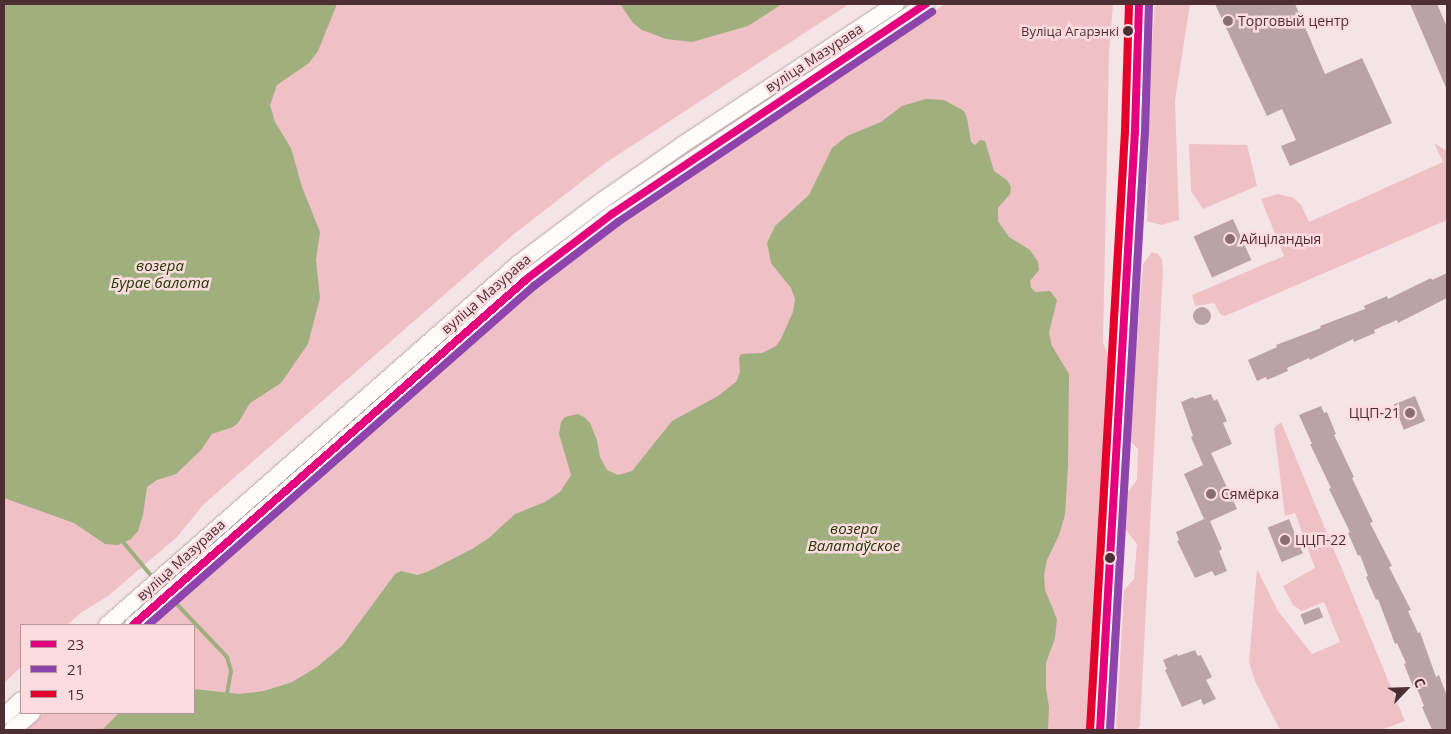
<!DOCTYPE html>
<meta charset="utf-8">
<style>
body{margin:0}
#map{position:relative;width:1451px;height:734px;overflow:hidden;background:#f5e4e6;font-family:"Open Sans",sans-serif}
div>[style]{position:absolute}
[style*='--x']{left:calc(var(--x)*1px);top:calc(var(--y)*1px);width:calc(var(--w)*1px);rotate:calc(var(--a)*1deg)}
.green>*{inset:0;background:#f0c0c7}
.water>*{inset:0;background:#9fb07e}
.stream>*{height:4px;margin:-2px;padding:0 2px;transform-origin:2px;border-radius:2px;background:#9fb07e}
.building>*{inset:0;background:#baa3a7;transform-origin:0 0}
.round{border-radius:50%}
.roads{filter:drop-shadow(0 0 1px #b8a4a7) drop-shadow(0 0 1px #b8a4a7)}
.minor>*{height:12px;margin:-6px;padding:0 6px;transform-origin:6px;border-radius:6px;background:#fefbfb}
.major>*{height:16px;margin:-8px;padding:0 8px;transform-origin:8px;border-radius:8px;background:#fefbfb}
.bus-1>*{height:8px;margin:-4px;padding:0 4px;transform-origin:4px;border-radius:4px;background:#e5007d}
.bus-2>*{height:8px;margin:-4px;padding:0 4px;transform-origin:4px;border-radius:4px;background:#8e44ad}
.bus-3>*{height:8px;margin:-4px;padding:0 4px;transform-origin:4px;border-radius:4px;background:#e4002b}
.dots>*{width:14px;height:14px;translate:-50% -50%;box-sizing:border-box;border:2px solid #fddce0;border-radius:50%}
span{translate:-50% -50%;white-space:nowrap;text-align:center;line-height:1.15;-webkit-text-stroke:5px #fddce0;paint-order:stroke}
.bus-label{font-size:13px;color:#4d2e33}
.right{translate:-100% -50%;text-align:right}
.poi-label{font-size:14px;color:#4d2e33}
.left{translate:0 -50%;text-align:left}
.street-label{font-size:14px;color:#4d2e33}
.water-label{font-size:15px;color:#223700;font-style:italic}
.frame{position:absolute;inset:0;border:5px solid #4d2e33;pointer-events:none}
.legend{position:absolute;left:20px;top:624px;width:175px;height:90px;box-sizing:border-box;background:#fddce0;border:1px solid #b7969b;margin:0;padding:6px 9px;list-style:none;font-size:15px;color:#4d2e33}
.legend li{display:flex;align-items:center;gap:10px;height:25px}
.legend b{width:25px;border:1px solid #b7969b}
.north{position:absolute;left:1381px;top:664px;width:50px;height:50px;-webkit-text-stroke:4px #fddce0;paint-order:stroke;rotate:66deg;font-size:14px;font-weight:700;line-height:20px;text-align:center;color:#4d2e33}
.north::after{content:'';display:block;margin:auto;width:18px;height:22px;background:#4d2e33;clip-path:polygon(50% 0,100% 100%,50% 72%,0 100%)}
</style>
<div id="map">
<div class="green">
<i style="clip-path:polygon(4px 4px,849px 4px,607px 162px,514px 234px,204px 504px,176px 538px,108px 596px,82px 612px,67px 625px,21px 625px,21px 667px,4px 683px)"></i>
<i style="clip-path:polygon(945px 4px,1113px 4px,1109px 53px,1103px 342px,1109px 359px,1087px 730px,24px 730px,44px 713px,194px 713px,194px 625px,142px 625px,545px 272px,651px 196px)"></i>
<i style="clip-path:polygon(1155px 4px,1190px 4px,1175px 100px,1179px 220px,1161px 225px,1147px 221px,1150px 69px)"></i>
<i style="clip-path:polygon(1434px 143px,1447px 151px,1447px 220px,1225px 316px,1221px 315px,1214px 303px,1195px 306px,1192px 295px,1284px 256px,1261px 199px,1278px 194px,1294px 198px,1301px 205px,1309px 222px,1443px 162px)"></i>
<i style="clip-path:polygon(1189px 144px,1247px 145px,1257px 186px,1203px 209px,1191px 191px)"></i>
<i style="clip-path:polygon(1152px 252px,1158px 254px,1162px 260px,1163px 270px,1140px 726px,1136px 730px,1116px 730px,1124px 590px,1134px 579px,1137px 544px,1126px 530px,1128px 492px,1137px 480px,1138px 449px,1130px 441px,1141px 287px,1143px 264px)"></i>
<i style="clip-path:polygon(1281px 422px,1405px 721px,1381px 730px,1280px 730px,1255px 681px,1249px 662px,1257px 569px,1278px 611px,1312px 654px,1340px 642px,1324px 602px,1302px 611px,1293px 605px,1283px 586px,1315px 568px,1295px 513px,1285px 516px,1274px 428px)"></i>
</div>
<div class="water">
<i style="clip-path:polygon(4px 4px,337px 4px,318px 51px,309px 63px,277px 85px,270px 105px,275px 122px,291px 148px,302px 187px,320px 232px,316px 260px,320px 298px,308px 344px,281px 383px,250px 403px,238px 423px,233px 427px,212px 434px,201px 450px,176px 474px,157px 480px,147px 487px,143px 515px,138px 531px,131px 539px,118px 545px,105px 544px,74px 523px,4px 498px)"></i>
<i style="clip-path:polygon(620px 4px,782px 4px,748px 26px,692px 42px,666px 39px,642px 30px,633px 23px)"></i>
<i style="clip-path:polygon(926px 99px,944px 100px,964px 111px,967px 118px,971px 142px,975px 145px,980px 140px,985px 141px,994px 171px,1007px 180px,1011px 187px,1010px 194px,998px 208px,998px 221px,1009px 237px,1030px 250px,1038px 262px,1039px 270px,1030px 281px,1031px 288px,1036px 292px,1050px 291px,1057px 300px,1049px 333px,1052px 346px,1069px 374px,1068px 466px,1065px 515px,1059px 535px,1047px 560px,1044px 575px,1045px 590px,1057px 619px,1055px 638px,1046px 663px,1046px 689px,1049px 707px,1048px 730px,102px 730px,119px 713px,194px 713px,194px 689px,239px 694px,264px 691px,292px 682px,317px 667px,342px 646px,395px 574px,401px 571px,417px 575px,427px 572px,472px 549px,489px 538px,515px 514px,545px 502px,561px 491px,571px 475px,559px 434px,561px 422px,565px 417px,578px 414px,584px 417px,590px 423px,597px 440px,600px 457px,607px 470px,618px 475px,632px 471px,672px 421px,718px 396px,736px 382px,740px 372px,739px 358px,741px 354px,762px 353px,776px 346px,781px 339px,793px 312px,795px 299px,791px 288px,771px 263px,767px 243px,775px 226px,809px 195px,832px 148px,847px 136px,881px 122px,902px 106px)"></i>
</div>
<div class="stream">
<i style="--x:124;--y:543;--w:47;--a:50.2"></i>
<i style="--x:170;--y:597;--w:83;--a:46.5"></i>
<i style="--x:227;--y:657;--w:15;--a:74"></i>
<i style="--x:231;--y:671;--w:22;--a:100"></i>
</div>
<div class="building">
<i style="clip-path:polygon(1215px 4px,1295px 4px,1325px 74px,1362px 58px,1392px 123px,1290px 166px,1281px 146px,1296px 140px,1282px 109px,1267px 116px)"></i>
<i style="clip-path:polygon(1410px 4px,1437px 4px,1447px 27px,1447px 90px)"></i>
<i style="left:1233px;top:219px;width:45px;height:43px;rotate:66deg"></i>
<i style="clip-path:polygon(1447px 273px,1447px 298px,1398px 323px,1397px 320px,1374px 330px,1375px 333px,1354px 342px,1353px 339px,1310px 360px,1309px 358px,1287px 368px,1288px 371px,1267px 380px,1266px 377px,1257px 381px,1248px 360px,1277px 347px,1276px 345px,1321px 328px,1320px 326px,1365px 309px,1364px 306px,1387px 296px,1388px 299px,1431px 278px,1432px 280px)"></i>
<i class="round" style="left:1193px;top:307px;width:18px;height:18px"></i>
<i style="clip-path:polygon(1211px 394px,1214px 401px,1217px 399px,1227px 421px,1223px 423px,1232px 444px,1211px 453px,1237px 509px,1210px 521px,1222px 549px,1219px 551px,1227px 571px,1215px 576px,1212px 571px,1195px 578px,1177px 541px,1179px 540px,1176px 532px,1204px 519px,1184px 474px,1203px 465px,1191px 437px,1193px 436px,1181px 402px,1193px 397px,1194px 399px)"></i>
<i style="left:1415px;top:396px;width:27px;height:23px;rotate:68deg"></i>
<i style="clip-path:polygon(1321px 406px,1324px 413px,1327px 412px,1336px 434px,1334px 435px,1354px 477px,1352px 478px,1373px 522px,1370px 523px,1392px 566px,1389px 567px,1411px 610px,1408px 611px,1418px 633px,1420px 632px,1436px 677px,1439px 675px,1447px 696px,1447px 730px,1432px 730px,1422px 707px,1424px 706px,1416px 686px,1413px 687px,1404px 664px,1406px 663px,1397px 643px,1395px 644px,1378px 599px,1376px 600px,1366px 577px,1368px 576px,1360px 555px,1358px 556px,1348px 533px,1350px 532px,1329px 489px,1331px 488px,1310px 444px,1312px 444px,1299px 415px)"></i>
<i style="left:1289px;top:519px;width:37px;height:23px;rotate:68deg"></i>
<i style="left:1319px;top:607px;width:11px;height:20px;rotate:68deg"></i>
<i style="clip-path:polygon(1195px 650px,1198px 656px,1201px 655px,1212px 677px,1206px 680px,1216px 699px,1203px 705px,1201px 699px,1182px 707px,1165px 670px,1167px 669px,1163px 660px,1177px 654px,1178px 656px)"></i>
</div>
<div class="roads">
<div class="minor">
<i style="--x:1100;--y:730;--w:600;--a:-86.66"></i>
<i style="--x:1135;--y:131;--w:127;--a:-88.2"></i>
</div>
<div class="major">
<i style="--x:107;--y:625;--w:547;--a:-41.29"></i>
<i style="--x:518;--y:264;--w:106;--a:-37"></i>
<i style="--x:603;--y:200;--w:96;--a:-34.8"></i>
<i style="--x:682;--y:145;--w:256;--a:-33.4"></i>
<i style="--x:133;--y:625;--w:526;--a:-41.3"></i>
<i style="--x:528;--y:278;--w:106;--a:-37.3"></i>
<i style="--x:612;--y:214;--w:378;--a:-33.8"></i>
<i style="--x:4;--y:716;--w:23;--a:-43"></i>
<i style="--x:12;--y:730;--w:26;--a:-40"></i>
</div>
</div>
<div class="bus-1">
<i style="--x:133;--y:625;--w:526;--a:-41.3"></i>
<i style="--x:528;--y:278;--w:106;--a:-37.3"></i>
<i style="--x:612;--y:214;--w:378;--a:-33.8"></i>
<i style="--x:1100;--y:730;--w:600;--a:-86.66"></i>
<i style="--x:1135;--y:131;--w:127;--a:-88.2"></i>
</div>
<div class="bus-2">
<i style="--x:148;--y:625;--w:514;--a:-41.29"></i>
<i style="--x:534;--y:286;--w:106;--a:-37.3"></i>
<i style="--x:618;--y:222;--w:378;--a:-33.8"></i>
<i style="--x:1110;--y:730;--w:599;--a:-86.65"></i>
<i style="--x:1145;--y:132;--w:128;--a:-88.2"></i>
</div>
<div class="bus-3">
<i style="--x:1090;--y:729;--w:599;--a:-86.65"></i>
<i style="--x:1125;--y:131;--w:127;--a:-88.2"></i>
</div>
<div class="dots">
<i style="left:1228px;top:21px;background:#886e72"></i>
<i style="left:1128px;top:31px;background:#4d2e33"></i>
<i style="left:1230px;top:239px;background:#886e72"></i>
<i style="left:1410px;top:413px;background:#886e72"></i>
<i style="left:1211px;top:494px;background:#886e72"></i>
<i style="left:1285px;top:540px;background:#886e72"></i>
<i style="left:1110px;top:558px;background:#4d2e33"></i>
</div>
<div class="bus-label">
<span class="right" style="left:1119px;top:31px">Вуліца Агарэнкі</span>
</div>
<div class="poi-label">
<span class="left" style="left:1238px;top:21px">Торговый центр</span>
<span class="left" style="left:1240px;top:239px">Айціландыя</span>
<span class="right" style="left:1400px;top:413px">ЦЦП-21</span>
<span class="left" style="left:1221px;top:494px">Сямёрка</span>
<span class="left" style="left:1295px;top:540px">ЦЦП-22</span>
</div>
<div class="street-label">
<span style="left:814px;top:58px;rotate:-33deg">вуліца Мазурава</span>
<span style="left:486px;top:294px;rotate:-41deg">вуліца Мазурава</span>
<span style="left:181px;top:560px;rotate:-42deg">вуліца Мазурава</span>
</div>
<div class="water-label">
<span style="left:160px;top:274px">возера<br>Бурае балота</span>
<span style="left:854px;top:537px">возера<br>Валатаўское</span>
</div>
<div class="frame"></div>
<ul class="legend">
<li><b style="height:6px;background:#e5007d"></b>23</li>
<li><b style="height:6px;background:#8e44ad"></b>21</li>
<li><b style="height:6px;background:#e4002b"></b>15</li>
</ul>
<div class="north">С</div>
</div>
